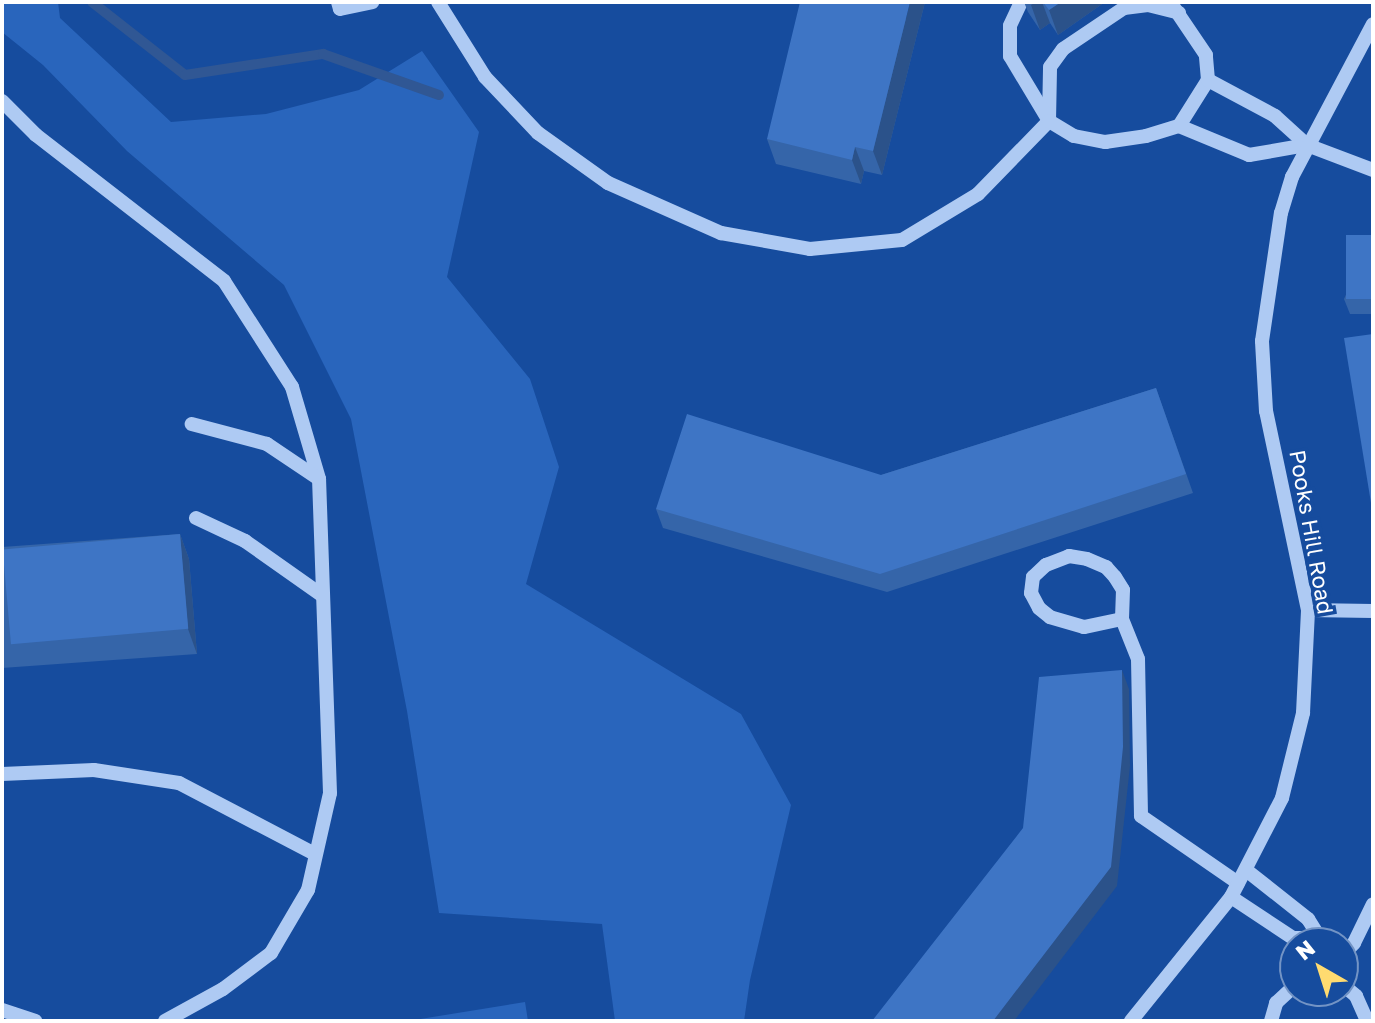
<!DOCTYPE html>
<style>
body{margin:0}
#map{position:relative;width:1375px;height:1023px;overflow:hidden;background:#164c9e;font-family:"Golos Text",sans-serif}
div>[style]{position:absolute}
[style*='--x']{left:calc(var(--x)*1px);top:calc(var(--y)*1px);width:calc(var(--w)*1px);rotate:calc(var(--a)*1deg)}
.green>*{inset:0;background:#2965bc}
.stream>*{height:10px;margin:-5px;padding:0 5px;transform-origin:5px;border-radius:5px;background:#305794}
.minor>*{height:14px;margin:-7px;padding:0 7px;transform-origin:7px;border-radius:7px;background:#aecaf3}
.wall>*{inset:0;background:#3565a9}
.shaded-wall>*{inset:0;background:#2b528a}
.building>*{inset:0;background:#3e75c5;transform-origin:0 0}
span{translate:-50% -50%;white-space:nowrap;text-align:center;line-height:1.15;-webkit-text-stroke:7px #164c9e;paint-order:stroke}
.street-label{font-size:22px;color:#fff}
.frame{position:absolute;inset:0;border:4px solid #fff;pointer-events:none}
.north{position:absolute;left:1279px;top:927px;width:80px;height:80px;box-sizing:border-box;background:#164c9e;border:2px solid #7394c5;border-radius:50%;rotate:321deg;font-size:22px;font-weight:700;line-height:32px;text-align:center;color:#fff}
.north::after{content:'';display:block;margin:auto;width:28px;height:36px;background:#ffdb70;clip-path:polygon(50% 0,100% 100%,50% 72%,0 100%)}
</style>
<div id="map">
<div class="green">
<i style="clip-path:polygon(2px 2px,58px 2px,60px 18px,171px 122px,266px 114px,359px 90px,422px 51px,479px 132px,447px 277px,530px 379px,559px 467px,526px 584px,741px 714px,791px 805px,750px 980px,744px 1021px,615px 1021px,602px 924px,439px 913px,407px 711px,351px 419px,284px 285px,127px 151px,43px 65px,2px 32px)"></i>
<i style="clip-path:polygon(525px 1002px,528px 1021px,408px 1021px)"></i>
</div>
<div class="stream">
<i style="--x:92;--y:2;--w:118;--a:38.1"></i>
<i style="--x:185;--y:75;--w:140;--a:-8.7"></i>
<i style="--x:323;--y:54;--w:123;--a:19.5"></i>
</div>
<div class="minor">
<i style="--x:338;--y:2;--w:7;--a:74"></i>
<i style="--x:340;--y:9;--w:33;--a:-12"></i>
<i style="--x:438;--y:2;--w:89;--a:57.9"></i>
<i style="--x:485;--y:77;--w:77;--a:46.6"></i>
<i style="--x:538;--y:133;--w:86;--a:35.5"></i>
<i style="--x:608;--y:183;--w:124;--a:23.9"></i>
<i style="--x:721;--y:233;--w:90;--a:10.2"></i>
<i style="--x:810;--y:249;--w:92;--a:-5.6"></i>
<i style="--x:902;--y:240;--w:89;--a:-31.2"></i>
<i style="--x:978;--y:194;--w:102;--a:-45.8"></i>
<i style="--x:1049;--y:121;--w:54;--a:-88.9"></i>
<i style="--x:1050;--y:67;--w:22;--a:-54"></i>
<i style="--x:1063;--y:49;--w:73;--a:-33.9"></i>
<i style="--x:1124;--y:8;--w:24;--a:-7"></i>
<i style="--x:1148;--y:5;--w:32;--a:14"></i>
<i style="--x:1021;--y:2;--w:26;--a:115"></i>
<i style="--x:1010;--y:26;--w:30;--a:90"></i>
<i style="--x:1010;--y:56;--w:76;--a:59"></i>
<i style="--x:1049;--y:121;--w:29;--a:31"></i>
<i style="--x:1074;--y:136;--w:32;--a:11"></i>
<i style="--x:1105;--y:142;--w:41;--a:-8.3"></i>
<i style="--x:1146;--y:136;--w:34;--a:-17"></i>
<i style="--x:1179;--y:126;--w:54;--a:-57.8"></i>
<i style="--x:1208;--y:80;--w:25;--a:-95"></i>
<i style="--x:1206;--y:55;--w:59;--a:-124"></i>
<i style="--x:1208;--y:80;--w:76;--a:28.2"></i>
<i style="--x:1275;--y:116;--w:43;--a:42.2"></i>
<i style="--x:1307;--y:145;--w:71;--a:20.7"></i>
<i style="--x:2;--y:101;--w:48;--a:45"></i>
<i style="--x:36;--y:135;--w:238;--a:37.8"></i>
<i style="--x:224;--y:281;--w:126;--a:57.3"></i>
<i style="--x:292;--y:387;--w:96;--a:73.6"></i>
<i style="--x:1179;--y:126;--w:76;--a:22.5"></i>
<i style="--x:1249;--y:155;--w:59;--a:-9.8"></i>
<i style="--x:196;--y:518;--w:54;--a:25.1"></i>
<i style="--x:245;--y:541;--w:95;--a:35.2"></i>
<i style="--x:1308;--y:610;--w:65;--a:0.9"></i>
<i style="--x:1122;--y:619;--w:39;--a:168"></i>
<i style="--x:1084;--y:627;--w:35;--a:-164"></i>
<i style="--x:1050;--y:617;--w:14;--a:-141"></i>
<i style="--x:1039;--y:608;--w:17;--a:-118"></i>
<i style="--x:1031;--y:593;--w:16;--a:-83"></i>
<i style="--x:1033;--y:577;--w:18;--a:-43"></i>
<i style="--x:1046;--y:565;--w:25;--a:-21"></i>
<i style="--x:1069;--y:556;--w:18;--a:9"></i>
<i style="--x:1087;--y:559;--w:21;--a:23"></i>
<i style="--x:1106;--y:567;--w:13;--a:48"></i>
<i style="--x:1115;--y:577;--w:15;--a:58"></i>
<i style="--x:1123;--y:590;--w:29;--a:92"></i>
<i style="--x:1122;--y:619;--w:43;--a:68.2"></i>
<i style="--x:1138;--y:659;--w:157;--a:88.9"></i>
<i style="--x:1141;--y:816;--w:118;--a:34.6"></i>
<i style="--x:2;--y:774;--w:92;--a:-2.5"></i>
<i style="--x:94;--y:770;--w:86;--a:8.7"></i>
<i style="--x:179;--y:783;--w:153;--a:27.6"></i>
<i style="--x:1246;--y:870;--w:79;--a:38.3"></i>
<i style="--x:1308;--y:919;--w:28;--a:58"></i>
<i style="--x:1231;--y:897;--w:74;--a:33.5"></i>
<i style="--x:1293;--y:938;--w:24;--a:0"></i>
<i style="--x:1343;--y:955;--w:16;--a:-47"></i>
<i style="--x:1354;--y:943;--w:43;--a:-64"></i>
<i style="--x:1343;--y:985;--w:17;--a:40"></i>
<i style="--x:1356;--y:996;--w:27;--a:66"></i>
<i style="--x:2;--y:1010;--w:35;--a:18"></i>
<i style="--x:165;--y:1021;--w:66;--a:-28.9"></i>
<i style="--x:223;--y:989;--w:60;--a:-36.9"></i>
<i style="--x:271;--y:953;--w:73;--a:-59.6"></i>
<i style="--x:308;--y:890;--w:99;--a:-77.2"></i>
<i style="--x:330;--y:793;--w:314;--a:-92"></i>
<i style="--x:319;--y:479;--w:63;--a:-146.1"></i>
<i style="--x:267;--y:444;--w:78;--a:-165.1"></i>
<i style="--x:1131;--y:1021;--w:159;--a:-51.1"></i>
<i style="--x:1231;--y:897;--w:111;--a:-62.7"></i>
<i style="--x:1282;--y:798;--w:88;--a:-76.1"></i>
<i style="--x:1303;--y:713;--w:103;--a:-87.2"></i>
<i style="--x:1308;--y:610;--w:203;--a:-101.9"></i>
<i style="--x:1266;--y:411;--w:70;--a:-93.3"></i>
<i style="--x:1262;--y:341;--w:129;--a:-81.6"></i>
<i style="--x:1281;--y:213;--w:38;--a:-73"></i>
<i style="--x:1292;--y:177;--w:173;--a:-62.1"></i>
<i style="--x:1271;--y:1021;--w:19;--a:-74"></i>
<i style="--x:1276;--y:1003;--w:26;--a:-43"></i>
</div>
<div class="wall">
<i style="clip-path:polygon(925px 2px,882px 175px,864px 171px,861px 184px,776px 164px,767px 139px)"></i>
<i style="clip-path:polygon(1024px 2px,1105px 2px,1058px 35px,1050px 23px,1040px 30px,1028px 12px)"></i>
<i style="clip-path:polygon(1373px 235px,1373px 314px,1350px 314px,1344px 299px)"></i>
<i style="clip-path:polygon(1156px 388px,1193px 493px,887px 592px,663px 528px,656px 509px,881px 475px)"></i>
<i style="clip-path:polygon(180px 534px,189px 559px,197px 654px,2px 668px,2px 547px)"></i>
</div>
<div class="shaded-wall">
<i style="clip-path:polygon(910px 2px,925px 2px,882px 175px,873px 151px)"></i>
<i style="clip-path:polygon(1036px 2px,1042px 2px,1050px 23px,1040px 30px,1031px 5px)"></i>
<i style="clip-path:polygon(1061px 2px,1105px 2px,1058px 35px,1049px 10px)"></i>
<i style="clip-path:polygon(855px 147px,864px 171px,861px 184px,852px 160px)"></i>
<i style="clip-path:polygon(180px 534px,189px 559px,197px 654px,188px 629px)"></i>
<i style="clip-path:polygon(1122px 670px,1129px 689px,1130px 766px,1117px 886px,1014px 1021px,993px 1021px)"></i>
</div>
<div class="building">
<i style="clip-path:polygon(800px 2px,910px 2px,873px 151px,855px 147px,852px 160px,767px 139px)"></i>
<i style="clip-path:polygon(1043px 2px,1061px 2px,1049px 10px)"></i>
<i style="left:1346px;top:235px;width:27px;height:64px"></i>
<i style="clip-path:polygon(1373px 334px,1373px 515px,1344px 338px)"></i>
<i style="clip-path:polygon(1156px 388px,1186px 474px,880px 574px,656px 509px,687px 414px,881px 475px)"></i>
<i style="left:180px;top:534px;width:95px;height:178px;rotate:85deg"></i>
<i style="clip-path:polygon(1122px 670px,1123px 747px,1111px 867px,993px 1021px,872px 1021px,1023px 828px,1039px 677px)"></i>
</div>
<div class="street-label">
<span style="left:1312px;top:532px;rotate:80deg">Pooks Hill Road</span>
</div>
<div class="frame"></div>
<div class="north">N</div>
</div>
